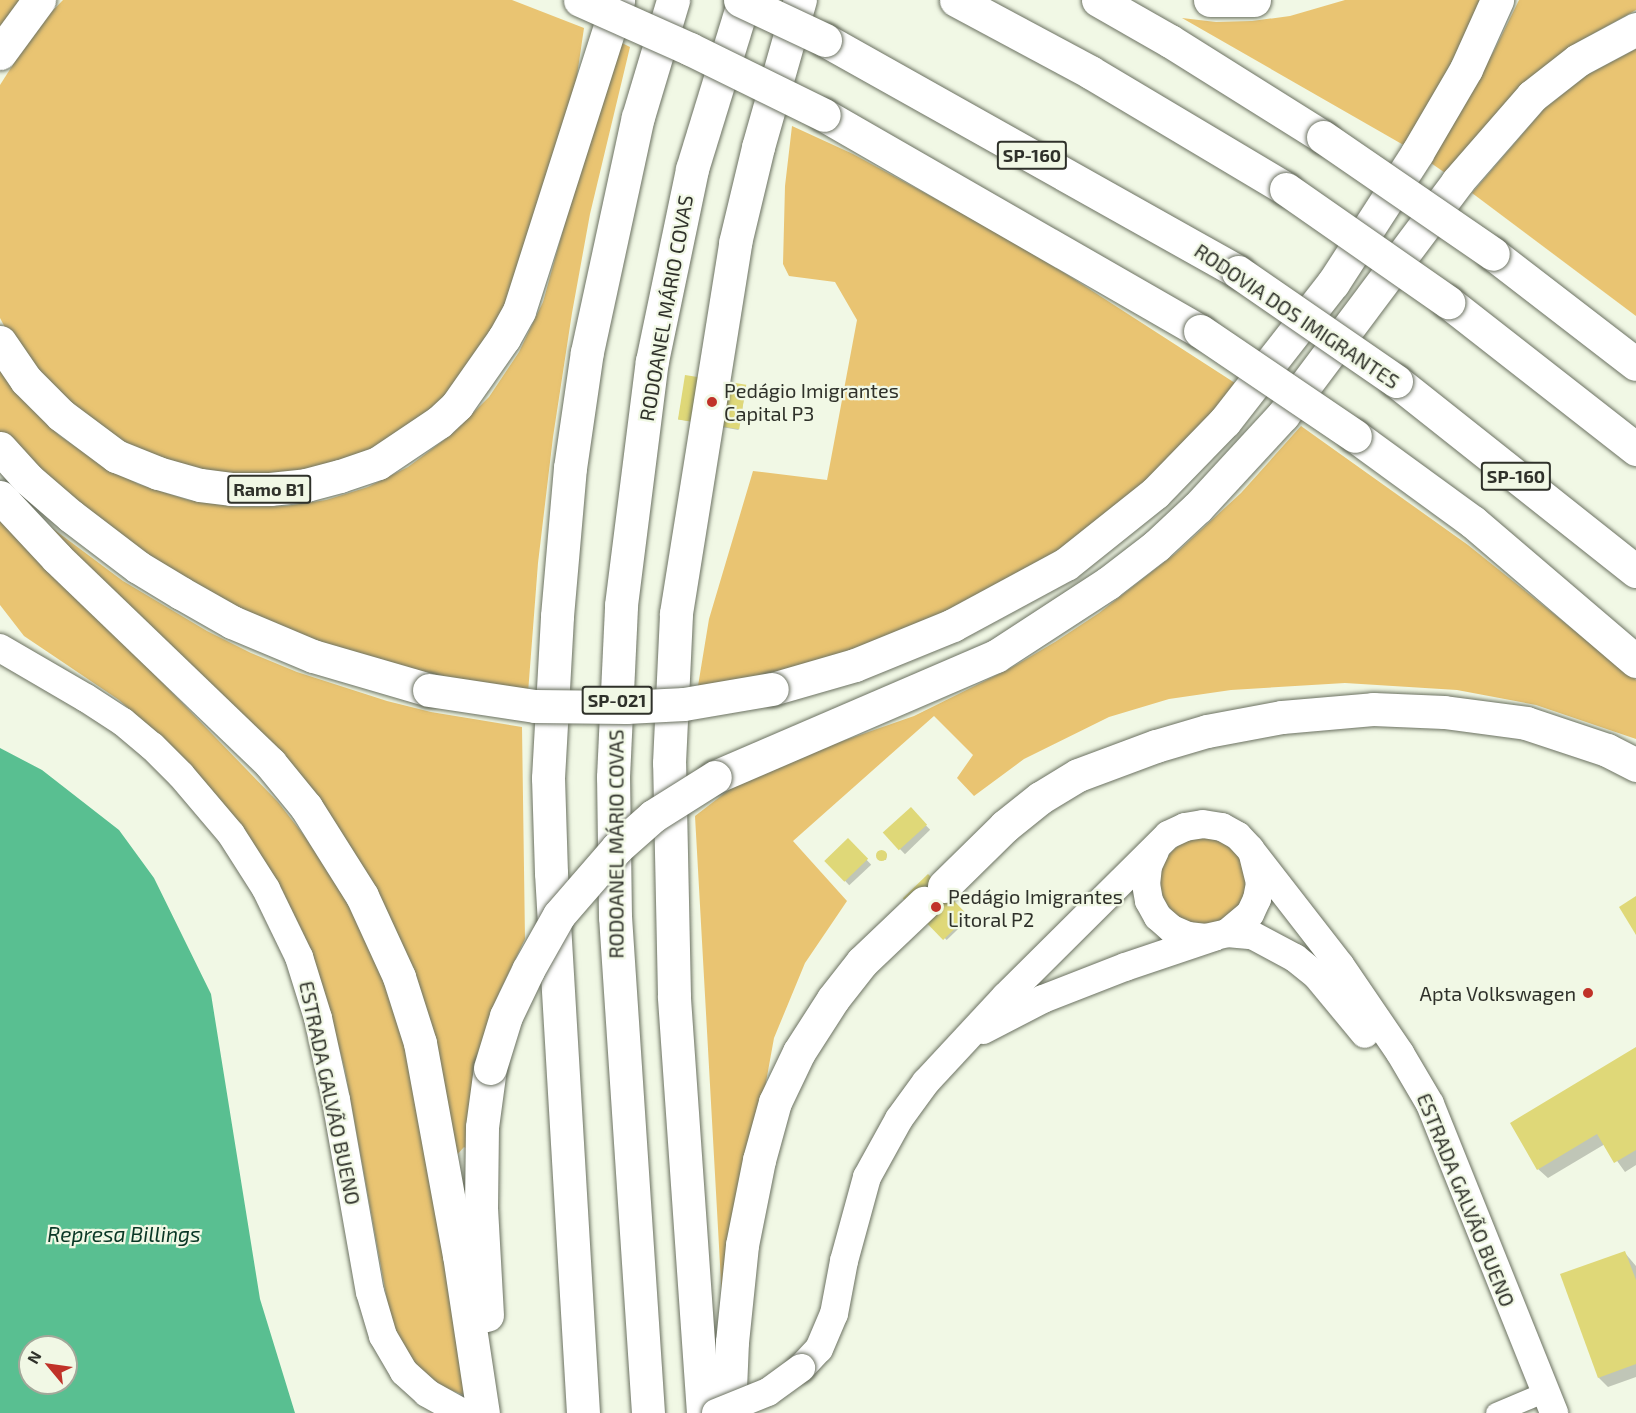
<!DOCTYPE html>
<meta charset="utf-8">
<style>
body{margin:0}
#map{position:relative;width:1636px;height:1413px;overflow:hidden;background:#f1f8e5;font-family:"Exo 2",sans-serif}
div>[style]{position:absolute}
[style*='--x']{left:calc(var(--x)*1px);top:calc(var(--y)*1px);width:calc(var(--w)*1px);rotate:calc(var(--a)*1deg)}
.green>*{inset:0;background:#e9c472}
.round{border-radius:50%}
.water>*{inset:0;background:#59bf91}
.shadow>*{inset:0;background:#0003;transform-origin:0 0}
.building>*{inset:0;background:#dfd878;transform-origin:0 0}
.roads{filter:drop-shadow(0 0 2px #6b7161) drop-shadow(0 0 2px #6b7161)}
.street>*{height:20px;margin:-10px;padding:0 10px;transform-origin:10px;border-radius:10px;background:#fff}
.secondary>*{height:28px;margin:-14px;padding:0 14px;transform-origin:14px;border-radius:14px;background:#fff}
.highway>*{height:33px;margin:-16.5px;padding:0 16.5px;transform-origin:16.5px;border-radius:16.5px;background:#fff}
.bridges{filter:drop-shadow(0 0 2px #6b7161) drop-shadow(0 0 2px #6b7161)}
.secondary-bridge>*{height:28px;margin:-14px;padding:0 14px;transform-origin:14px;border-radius:14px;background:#fff}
.highway-bridge>*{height:33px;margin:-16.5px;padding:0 16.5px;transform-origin:16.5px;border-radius:16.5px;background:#fff}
.dots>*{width:16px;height:16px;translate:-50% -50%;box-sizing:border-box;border:3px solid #f1f8e5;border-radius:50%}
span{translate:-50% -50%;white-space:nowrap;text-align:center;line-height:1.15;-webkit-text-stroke:4.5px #f1f8e5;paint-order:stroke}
.shield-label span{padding:2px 4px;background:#f1f8e5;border:2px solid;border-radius:4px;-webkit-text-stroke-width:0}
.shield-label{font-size:18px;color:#2f312a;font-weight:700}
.street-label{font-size:20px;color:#2f312a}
.poi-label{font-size:20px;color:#2f312a}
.left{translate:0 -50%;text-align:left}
.right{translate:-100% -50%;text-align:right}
.water-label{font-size:21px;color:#093725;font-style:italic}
.north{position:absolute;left:18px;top:1335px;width:60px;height:60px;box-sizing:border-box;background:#f1f8e5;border:2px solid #a3a89a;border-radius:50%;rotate:299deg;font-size:16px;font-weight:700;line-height:24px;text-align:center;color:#2f312a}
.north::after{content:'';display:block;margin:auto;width:21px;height:27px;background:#c03228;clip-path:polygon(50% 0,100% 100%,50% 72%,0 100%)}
</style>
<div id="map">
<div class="green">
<i style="clip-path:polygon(0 0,29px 0,0 39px)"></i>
<i style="clip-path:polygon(63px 0,512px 0,584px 28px,574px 96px,523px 280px,440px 412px,346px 471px,232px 483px,94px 433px,23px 361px,0 318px,0 85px,37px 27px)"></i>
<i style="clip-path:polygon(1345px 0,1484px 0,1407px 147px,1182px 18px,1216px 22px,1252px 21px,1290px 16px)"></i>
<i style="clip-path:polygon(1519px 0,1636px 0,1636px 10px,1576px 43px,1451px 177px,1428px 161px,1494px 51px)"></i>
<i style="clip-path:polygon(616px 40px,630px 47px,590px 214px,572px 313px,553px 437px,538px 563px,528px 693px,337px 655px,161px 572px,0 435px,0 368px,32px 409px,60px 436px,96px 461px,138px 484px,188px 500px,236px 507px,286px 506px,326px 500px,368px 487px,408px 467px,452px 434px,489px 397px,519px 352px,543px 302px)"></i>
<i style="clip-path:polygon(1636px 49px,1636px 316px,1472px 193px,1544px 109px,1587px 75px)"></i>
<i style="clip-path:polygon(792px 126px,853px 154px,980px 223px,1066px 274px,1235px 383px,1216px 413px,1146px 483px,1059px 554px,898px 635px,769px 677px,698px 686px,709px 619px,753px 471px,827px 480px,857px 320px,835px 282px,789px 276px,783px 264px,785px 186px)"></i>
<i style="clip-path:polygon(1301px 426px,1468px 545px,1636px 680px,1636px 739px,1536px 705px,1457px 690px,1345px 683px,1231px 690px,1169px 699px,1109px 717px,1024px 759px,974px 796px,957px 778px,973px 755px,934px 716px,793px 841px,847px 901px,805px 963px,774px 1038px,723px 1318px,695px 816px,734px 786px,814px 751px,914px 716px,1009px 669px,1055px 642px,1099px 613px,1176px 553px,1241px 493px)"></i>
<i style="clip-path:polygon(0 509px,97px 615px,278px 802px,306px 838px,355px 915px,374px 956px,405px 1037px,469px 1397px,443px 1387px,420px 1369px,401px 1344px,390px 1316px,345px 1070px,326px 998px,151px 728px,119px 700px,24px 636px,0 605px)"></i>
<i style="clip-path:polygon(44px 522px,123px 581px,207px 631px,251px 653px,297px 672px,387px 701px,431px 712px,522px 727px,525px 939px,499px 993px,471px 1151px,464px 1147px,456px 1156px,384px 915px)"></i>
<i class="round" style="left:1160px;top:838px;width:86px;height:86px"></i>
</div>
<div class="water">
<i style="clip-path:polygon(evenodd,0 748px,42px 770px,119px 830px,154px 878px,211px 994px,260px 1299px,295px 1413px,0 1413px,0 748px,30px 1347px,66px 1347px,66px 1383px,30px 1383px,30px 1347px)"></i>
</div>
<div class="shadow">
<i style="left:686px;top:376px;width:61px;height:44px;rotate:10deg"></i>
<i style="left:910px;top:809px;width:29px;height:35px;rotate:46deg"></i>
<i style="left:848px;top:840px;width:34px;height:30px;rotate:47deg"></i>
<i style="clip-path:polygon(878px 851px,887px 854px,886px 860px,877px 858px)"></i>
<i style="left:928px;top:876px;width:59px;height:31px;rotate:46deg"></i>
<i style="clip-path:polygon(1636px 1049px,1636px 1165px,1625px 1172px,1605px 1144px,1548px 1178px,1538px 1169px)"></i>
<i style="clip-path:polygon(1625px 1253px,1636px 1266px,1636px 1377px,1608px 1387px,1599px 1378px)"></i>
</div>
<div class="building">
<i style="left:685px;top:375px;width:62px;height:45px;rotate:9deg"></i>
<i style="left:911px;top:807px;width:24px;height:38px;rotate:48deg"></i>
<i style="left:848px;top:838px;width:29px;height:33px;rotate:46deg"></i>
<i class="round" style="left:875.5px;top:849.5px;width:11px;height:11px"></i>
<i style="left:928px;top:874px;width:58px;height:35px;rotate:46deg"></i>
<i style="clip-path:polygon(1636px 896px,1636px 935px,1619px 907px)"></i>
<i style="clip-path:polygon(1636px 1047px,1636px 1150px,1614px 1163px,1597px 1134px,1537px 1170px,1510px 1123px)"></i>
<i style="clip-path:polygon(1625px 1251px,1636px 1280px,1636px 1364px,1598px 1378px,1560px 1274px)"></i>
</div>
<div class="roads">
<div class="street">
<i style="--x:1496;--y:1413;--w:54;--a:-22.8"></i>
</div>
<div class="secondary">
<i style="--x:0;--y:648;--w:99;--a:30.2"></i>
<i style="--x:86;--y:698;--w:44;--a:33"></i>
<i style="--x:123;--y:722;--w:38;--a:40"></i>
<i style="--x:152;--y:746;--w:41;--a:45"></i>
<i style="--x:181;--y:775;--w:77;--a:49.7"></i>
<i style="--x:231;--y:834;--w:65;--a:57.5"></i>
<i style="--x:266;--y:889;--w:76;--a:64.1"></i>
<i style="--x:299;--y:957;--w:64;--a:72.7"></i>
<i style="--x:318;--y:1018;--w:84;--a:77.6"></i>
<i style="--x:336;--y:1100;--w:195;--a:80"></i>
<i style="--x:370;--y:1292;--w:46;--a:73.5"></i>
<i style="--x:383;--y:1336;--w:42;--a:59.7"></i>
<i style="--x:404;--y:1372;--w:31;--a:42"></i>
<i style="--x:427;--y:1393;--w:41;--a:29.1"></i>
<i style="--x:1155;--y:851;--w:17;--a:115"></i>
<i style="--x:1148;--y:866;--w:18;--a:96"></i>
<i style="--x:1146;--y:884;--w:17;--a:80"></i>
<i style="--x:1149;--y:901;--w:18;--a:61"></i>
<i style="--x:1158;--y:917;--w:18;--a:41"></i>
<i style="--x:1172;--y:929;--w:17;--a:24"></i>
<i style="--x:1188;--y:936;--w:18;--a:6"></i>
<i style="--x:1206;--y:938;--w:22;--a:-13"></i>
<i style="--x:1227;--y:933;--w:30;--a:-40"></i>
<i style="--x:1250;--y:914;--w:17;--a:-65"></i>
<i style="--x:1257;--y:899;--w:16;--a:-79"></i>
<i style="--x:1260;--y:883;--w:30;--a:-104"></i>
<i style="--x:1227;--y:933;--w:25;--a:5"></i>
<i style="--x:1252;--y:935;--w:49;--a:28.1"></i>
<i style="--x:1295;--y:958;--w:28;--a:39"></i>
<i style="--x:1317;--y:976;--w:75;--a:50.4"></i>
<i style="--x:983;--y:1030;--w:68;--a:-27.3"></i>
<i style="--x:1043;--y:999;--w:88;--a:-21.3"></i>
<i style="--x:1125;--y:967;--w:94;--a:-18.6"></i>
<i style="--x:801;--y:1368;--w:26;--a:-47"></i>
<i style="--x:819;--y:1349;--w:38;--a:-67"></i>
<i style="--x:834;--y:1314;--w:54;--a:-79.3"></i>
<i style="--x:844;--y:1261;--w:87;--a:-74.7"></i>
<i style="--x:867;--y:1177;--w:66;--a:-61.1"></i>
<i style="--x:899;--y:1119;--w:46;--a:-53.9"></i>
<i style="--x:926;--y:1082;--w:116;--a:-47.1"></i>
<i style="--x:1005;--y:997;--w:230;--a:-44.8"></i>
<i style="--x:1168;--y:835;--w:19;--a:-25"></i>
<i style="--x:1185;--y:827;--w:18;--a:-9"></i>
<i style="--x:1203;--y:824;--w:19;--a:9"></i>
<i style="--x:1222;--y:827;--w:18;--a:29"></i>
<i style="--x:1238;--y:836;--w:18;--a:47"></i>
<i style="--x:1250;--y:849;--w:147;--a:52.2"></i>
<i style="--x:1340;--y:965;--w:107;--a:55.7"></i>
<i style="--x:1400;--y:1053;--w:59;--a:59.5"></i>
<i style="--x:1430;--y:1104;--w:333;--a:68.1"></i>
</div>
<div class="highway">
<i style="--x:956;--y:0;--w:152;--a:28.2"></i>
<i style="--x:1090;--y:72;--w:228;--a:30.8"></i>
<i style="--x:1098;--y:0;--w:83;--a:29.7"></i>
<i style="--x:1170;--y:41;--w:181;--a:32.1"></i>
<i style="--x:1210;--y:0;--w:44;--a:0"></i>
<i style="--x:825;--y:40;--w:474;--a:29.3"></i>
<i style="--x:0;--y:53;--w:66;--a:-53.7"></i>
<i style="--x:824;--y:115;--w:434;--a:29.9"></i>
<i style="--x:1493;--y:254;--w:180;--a:37.6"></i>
<i style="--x:1448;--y:302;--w:239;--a:38"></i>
<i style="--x:0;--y:342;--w:46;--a:55.6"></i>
<i style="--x:26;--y:380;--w:49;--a:45"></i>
<i style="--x:61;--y:415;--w:69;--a:36.7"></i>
<i style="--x:116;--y:456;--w:45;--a:22"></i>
<i style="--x:158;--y:473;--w:44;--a:15.9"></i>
<i style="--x:200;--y:485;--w:31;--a:7"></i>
<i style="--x:231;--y:489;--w:39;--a:0"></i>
<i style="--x:270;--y:489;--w:36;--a:-6"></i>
<i style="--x:306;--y:485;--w:35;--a:-15"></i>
<i style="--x:340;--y:476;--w:40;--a:-18.9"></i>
<i style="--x:378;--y:463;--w:73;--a:-33.9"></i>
<i style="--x:439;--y:422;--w:25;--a:-43"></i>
<i style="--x:457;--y:405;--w:82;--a:-55"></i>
<i style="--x:504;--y:338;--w:31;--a:-61"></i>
<i style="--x:519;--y:311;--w:326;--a:-72.3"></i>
<i style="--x:1396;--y:381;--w:306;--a:38.4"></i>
<i style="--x:1355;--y:436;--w:146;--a:36.1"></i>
<i style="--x:1473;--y:522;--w:214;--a:40.5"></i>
<i style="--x:0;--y:448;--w:42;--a:47.9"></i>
<i style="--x:28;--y:479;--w:57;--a:40.7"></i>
<i style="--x:71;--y:516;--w:84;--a:37.3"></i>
<i style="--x:138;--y:567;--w:50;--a:31.2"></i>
<i style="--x:181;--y:593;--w:59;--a:29.6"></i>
<i style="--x:232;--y:622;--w:88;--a:22.8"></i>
<i style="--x:313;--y:656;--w:121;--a:16.3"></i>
<i style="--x:0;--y:497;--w:83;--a:46.9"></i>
<i style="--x:57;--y:558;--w:296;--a:43.9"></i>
<i style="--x:270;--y:763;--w:57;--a:50.7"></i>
<i style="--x:306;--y:807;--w:105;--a:57.8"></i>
<i style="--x:362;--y:896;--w:89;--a:65.4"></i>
<i style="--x:399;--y:977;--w:69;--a:72.3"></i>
<i style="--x:420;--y:1043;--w:216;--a:79.6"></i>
<i style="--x:459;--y:1255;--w:160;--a:81.4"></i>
<i style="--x:772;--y:689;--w:86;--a:-16.1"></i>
<i style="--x:855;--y:665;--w:106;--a:-22.2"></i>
<i style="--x:953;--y:625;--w:128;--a:-28.4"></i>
<i style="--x:1066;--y:564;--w:114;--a:-38.6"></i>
<i style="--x:1155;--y:493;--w:100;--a:-45.8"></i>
<i style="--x:1225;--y:421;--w:175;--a:-52"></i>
<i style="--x:1333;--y:283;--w:155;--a:-57.1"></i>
<i style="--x:1417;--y:153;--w:97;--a:-59.7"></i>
<i style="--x:1466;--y:69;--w:76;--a:-65.8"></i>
<i style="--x:715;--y:777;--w:306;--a:-23.3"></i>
<i style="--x:996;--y:656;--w:134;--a:-33.1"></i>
<i style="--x:1108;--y:583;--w:61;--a:-37.6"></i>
<i style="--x:1156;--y:546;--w:57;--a:-42.9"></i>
<i style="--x:1198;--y:507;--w:125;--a:-47.3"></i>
<i style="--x:1283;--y:415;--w:291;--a:-53.2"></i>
<i style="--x:1457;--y:182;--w:114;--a:-48.9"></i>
<i style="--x:1532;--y:96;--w:58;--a:-38"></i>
<i style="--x:1578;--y:60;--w:66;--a:-28.1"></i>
<i style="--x:944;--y:886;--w:86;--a:-44.5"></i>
<i style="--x:1005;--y:826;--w:45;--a:-38.7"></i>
<i style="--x:1040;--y:798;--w:44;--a:-31.2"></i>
<i style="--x:1078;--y:775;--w:83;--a:-20.4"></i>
<i style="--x:1156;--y:746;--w:53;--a:-16.4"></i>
<i style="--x:1207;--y:731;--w:76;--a:-10.6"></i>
<i style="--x:1282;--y:717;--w:91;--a:-5"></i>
<i style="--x:1373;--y:709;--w:71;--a:2.4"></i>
<i style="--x:1444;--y:712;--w:83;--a:7.6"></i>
<i style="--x:1526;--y:723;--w:85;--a:18.4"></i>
<i style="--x:1607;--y:750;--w:33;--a:27"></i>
<i style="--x:487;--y:1315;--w:106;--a:-93.2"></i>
<i style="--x:481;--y:1209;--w:82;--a:-89.3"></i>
<i style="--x:482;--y:1127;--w:60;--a:-82.3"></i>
<i style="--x:583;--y:1413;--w:541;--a:-93.39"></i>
<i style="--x:551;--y:873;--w:95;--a:-91.8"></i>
<i style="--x:548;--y:778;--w:162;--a:-86.8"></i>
<i style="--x:557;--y:616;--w:149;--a:-85"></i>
<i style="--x:570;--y:468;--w:117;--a:-81.7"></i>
<i style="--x:587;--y:352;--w:240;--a:-77.8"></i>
<i style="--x:638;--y:117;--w:122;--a:-73.3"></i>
<i style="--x:648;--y:1413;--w:497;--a:-93.8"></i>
<i style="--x:615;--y:917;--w:140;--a:-90.8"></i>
<i style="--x:613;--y:777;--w:172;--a:-87.3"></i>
<i style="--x:621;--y:605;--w:246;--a:-82.8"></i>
<i style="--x:652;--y:361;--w:196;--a:-78.2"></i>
<i style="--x:692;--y:169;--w:177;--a:-72.9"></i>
<i style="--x:703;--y:1413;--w:418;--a:-94"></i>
<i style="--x:674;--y:996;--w:233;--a:-91.2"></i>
<i style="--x:669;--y:763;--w:150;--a:-87.3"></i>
<i style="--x:676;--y:613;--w:375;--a:-80.9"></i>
<i style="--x:735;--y:243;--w:99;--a:-76.5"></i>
<i style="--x:758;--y:147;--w:153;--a:-74.1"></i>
<i style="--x:729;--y:1413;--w:71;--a:-87.6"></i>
<i style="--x:732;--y:1342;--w:98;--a:-84.1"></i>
<i style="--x:742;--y:1245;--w:87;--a:-78.7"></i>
<i style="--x:759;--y:1160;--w:60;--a:-74.6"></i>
<i style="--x:775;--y:1102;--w:55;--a:-64.4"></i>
<i style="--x:799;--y:1052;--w:63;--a:-57.3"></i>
<i style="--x:833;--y:999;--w:47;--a:-51.9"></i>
<i style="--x:862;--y:962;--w:86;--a:-43.6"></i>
</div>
</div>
<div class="bridges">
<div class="secondary-bridge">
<i style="--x:716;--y:1413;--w:56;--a:-22"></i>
<i style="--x:768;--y:1392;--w:41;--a:-36"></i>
</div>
<div class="highway-bridge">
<i style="--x:580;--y:0;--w:120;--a:24"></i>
<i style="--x:690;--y:49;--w:149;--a:26.2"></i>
<i style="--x:740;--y:0;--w:94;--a:25.2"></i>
<i style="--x:1323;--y:137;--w:206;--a:34.5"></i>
<i style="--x:1286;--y:189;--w:198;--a:34.9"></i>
<i style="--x:1238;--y:272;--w:192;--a:34.6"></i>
<i style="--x:1200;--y:331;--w:187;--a:34.1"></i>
<i style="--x:429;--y:690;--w:107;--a:8.6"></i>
<i style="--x:535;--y:706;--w:91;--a:0.6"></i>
<i style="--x:626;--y:707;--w:58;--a:-3"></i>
<i style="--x:684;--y:704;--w:89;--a:-9.7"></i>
<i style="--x:490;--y:1068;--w:54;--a:-72.9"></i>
<i style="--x:506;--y:1016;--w:51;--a:-64.4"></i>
<i style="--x:528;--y:970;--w:63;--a:-60.6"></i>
<i style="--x:559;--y:915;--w:89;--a:-49.1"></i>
<i style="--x:617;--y:848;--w:48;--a:-41.6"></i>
<i style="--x:653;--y:816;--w:73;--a:-32.2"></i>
</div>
</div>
<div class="dots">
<i style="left:712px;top:402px;background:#c03228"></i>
<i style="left:936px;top:907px;background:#c03228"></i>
<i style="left:1588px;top:993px;background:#c03228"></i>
</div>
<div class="shield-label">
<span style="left:1032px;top:155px">SP-160</span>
<span style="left:1516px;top:476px">SP-160</span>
<span style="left:269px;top:489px">Ramo B1</span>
<span style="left:617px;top:700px">SP-021</span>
</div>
<div class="street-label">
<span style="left:666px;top:308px;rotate:-80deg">RODOANEL MÁRIO COVAS</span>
<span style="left:1297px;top:316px;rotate:34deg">RODOVIA DOS IMIGRANTES</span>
<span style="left:616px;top:844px;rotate:-90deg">RODOANEL MÁRIO COVAS</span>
<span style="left:330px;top:1093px;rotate:78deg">ESTRADA GALVÃO BUENO</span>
<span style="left:1466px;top:1200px;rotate:68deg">ESTRADA GALVÃO BUENO</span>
</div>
<div class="poi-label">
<span class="left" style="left:724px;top:402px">Pedágio Imigrantes<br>Capital P3</span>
<span class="left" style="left:948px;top:908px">Pedágio Imigrantes<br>Litoral P2</span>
<span class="right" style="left:1576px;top:993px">Apta Volkswagen</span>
</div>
<div class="water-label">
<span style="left:124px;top:1234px">Represa Billings</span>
</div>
<div class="north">N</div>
</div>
